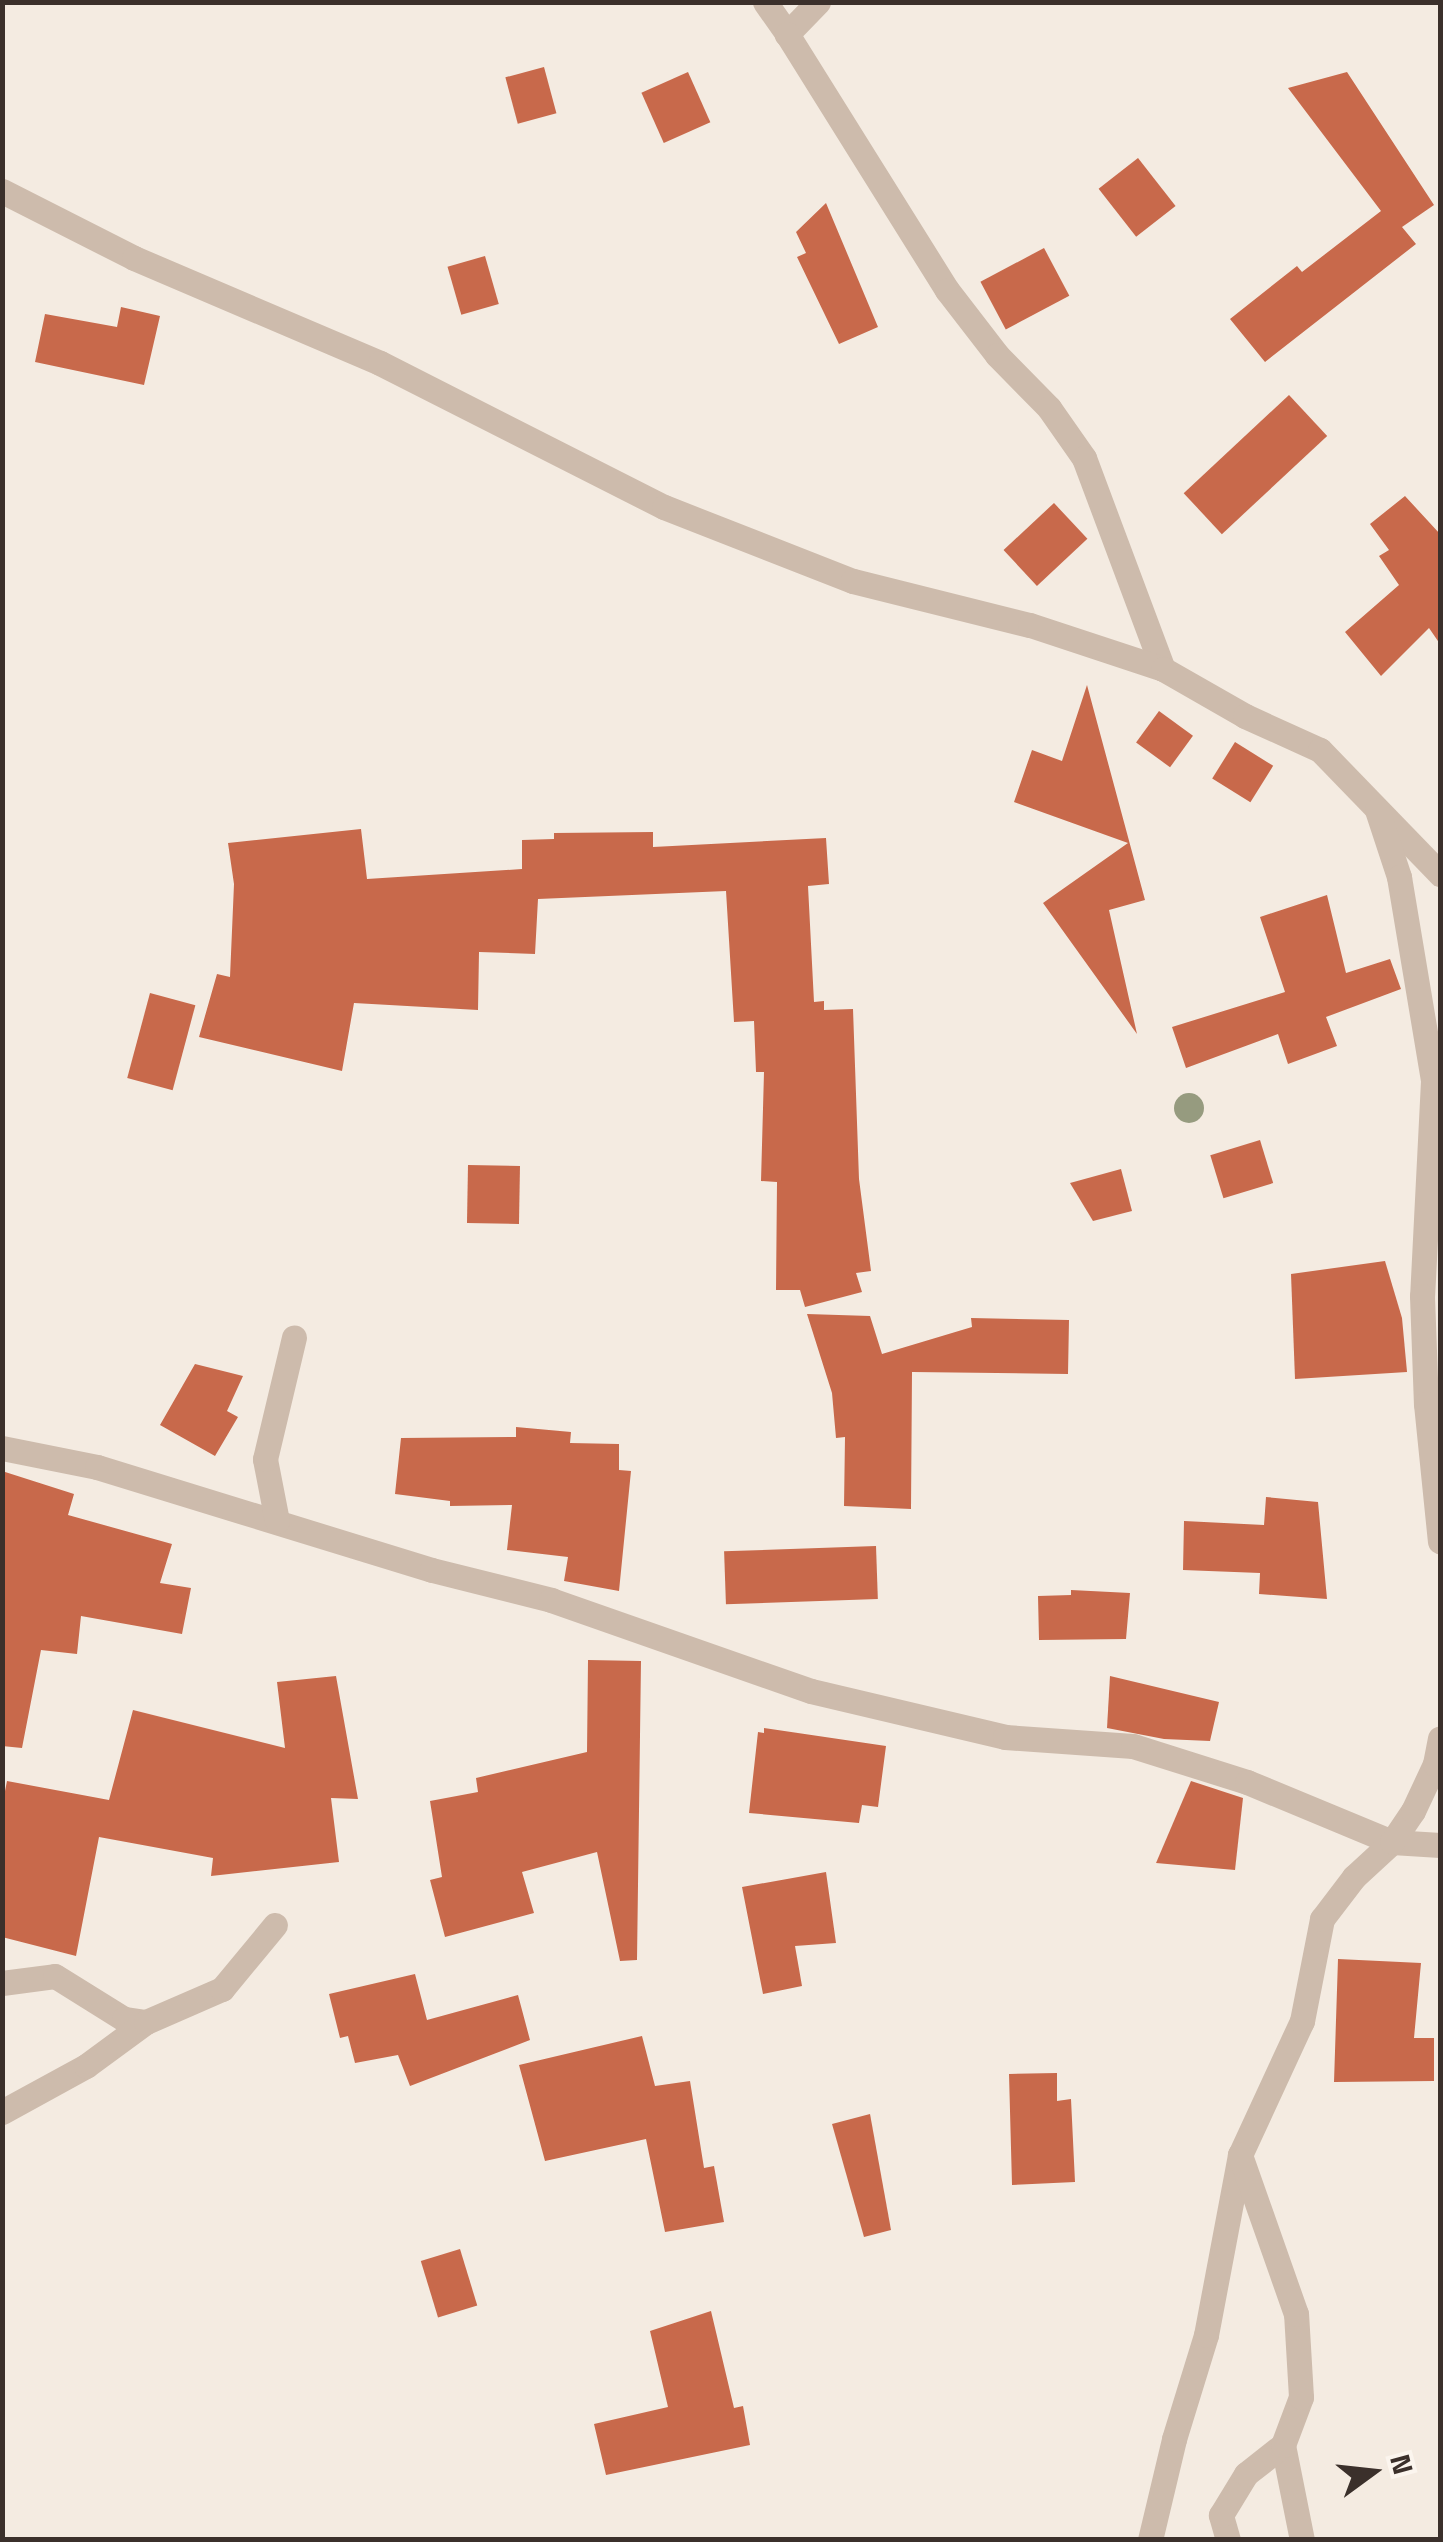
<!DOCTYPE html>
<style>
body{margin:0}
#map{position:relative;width:1443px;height:2542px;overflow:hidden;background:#f4ebe1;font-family:"Titillium Web",sans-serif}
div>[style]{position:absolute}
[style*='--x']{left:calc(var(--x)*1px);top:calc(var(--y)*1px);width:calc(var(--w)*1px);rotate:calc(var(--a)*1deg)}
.building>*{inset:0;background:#c8694b;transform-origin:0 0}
.minor>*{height:25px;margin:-12.5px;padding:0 12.5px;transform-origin:12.5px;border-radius:12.5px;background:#cdbbac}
.trees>*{width:30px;height:30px;margin:-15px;border-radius:50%;background:#969b7f}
span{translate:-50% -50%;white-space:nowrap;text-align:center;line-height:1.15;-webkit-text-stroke:8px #fbf5ee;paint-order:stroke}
.frame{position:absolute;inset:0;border:5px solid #3b302b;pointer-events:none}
.north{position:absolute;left:1323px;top:2422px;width:100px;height:100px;-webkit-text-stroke:8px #fbf5ee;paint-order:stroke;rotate:75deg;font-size:28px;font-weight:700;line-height:40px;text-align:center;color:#3b302b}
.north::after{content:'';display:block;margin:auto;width:35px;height:45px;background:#3b302b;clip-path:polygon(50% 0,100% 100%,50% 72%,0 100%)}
</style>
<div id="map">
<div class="building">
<i style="left:544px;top:67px;width:48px;height:40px;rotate:75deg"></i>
<i style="left:688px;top:72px;width:55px;height:51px;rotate:66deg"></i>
<i style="clip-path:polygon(1347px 72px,1434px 205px,1402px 227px,1416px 244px,1265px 362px,1230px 319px,1297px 266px,1302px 272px,1381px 211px,1288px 88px)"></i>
<i style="left:1138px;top:158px;width:61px;height:50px;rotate:52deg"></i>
<i style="clip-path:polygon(826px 203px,878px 327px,839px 344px,797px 257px,806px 253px,796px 232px)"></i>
<i style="left:1044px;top:248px;width:54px;height:72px;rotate:62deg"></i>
<i style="left:485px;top:256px;width:50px;height:39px;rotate:74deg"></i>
<i style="clip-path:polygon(121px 307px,160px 316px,144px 385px,35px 362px,45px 314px,117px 327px)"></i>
<i style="left:1289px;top:395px;width:56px;height:144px;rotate:47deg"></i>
<i style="clip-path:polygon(1405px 496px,1440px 534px,1440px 644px,1429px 628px,1381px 676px,1345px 632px,1399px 585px,1379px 556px,1389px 550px,1370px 524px)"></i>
<i style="left:1054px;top:503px;width:49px;height:69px;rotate:47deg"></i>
<i style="clip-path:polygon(1087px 685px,1145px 900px,1109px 910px,1137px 1034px,1043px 903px,1128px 843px,1014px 802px,1032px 750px,1062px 761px)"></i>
<i style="left:1159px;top:711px;width:42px;height:39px;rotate:36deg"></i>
<i style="left:1235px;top:742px;width:45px;height:43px;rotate:32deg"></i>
<i style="clip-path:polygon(361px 829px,367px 879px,522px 869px,522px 840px,554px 839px,554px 833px,653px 832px,653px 847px,826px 838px,829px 884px,808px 886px,814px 1002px,824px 1001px,824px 1010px,853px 1009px,859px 1179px,871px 1271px,856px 1273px,862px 1292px,805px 1307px,800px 1290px,776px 1290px,777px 1182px,761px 1181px,764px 1072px,756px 1072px,754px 1021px,734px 1022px,726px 891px,538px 899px,535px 954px,479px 952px,478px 1010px,354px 1003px,342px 1071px,199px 1037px,217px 974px,230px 977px,234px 884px,228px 843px)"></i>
<i style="clip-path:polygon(1327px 895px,1346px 973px,1390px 959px,1401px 989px,1326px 1017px,1337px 1046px,1288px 1064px,1278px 1034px,1186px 1068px,1172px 1027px,1285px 992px,1260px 917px)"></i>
<i style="left:150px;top:993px;width:47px;height:88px;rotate:15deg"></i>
<i style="left:1260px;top:1140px;width:45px;height:52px;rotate:73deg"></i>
<i style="left:468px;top:1165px;width:52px;height:58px;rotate:1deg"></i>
<i style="clip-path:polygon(1121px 1169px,1132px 1211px,1093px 1221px,1070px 1183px)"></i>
<i style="clip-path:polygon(1385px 1261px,1402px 1318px,1407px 1372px,1295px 1379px,1291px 1274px)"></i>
<i style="clip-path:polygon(807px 1314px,870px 1316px,882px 1354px,972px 1327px,971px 1318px,1069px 1320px,1068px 1374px,912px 1372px,911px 1509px,844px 1506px,845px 1437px,836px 1438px,832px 1393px)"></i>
<i style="clip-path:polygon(195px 1364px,243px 1376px,227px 1411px,238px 1417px,215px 1456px,160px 1425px)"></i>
<i style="clip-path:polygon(516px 1427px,571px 1432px,570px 1443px,619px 1444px,619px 1470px,631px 1471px,619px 1591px,564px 1581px,568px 1557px,507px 1550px,512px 1505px,450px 1506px,450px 1501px,395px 1494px,401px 1438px,516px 1437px)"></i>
<i style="clip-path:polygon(2px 1471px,74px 1494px,68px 1515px,172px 1544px,160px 1583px,191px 1588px,182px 1634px,81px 1616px,77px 1654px,41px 1650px,22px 1748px,2px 1746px)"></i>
<i style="clip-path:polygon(1266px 1497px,1318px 1502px,1327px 1599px,1259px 1594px,1260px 1573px,1183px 1570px,1184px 1521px,1264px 1525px)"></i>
<i style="left:876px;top:1546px;width:53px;height:152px;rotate:88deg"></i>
<i style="clip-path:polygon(1071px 1590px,1130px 1593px,1126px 1639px,1039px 1640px,1038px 1596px,1071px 1595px)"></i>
<i style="clip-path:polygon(588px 1660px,641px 1661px,637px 1960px,620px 1961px,597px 1852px,522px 1872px,534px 1913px,445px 1937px,430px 1880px,442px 1877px,430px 1801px,478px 1792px,476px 1778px,587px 1752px)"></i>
<i style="clip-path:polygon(336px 1676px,358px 1799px,331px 1798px,339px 1862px,211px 1876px,213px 1858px,99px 1837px,76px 1956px,2px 1937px,2px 1806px,7px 1781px,109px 1800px,133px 1710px,285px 1748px,277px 1682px)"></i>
<i style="clip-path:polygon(1110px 1676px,1219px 1702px,1210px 1741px,1164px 1739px,1107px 1728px)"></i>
<i style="clip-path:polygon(764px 1728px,886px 1746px,878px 1807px,862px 1805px,859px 1823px,749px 1813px,758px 1732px,764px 1733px)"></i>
<i style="clip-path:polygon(1191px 1781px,1243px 1798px,1235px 1870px,1156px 1863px)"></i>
<i style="clip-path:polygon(826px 1872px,836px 1943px,795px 1946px,802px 1986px,763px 1994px,742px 1887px)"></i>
<i style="clip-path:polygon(1338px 1959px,1421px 1963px,1414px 2038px,1434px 2038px,1434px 2081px,1334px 2082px)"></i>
<i style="clip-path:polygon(415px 1974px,427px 2020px,518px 1995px,530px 2040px,410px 2086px,398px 2055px,355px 2063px,348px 2036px,340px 2038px,329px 1994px)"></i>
<i style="clip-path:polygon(642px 2036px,655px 2086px,690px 2081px,704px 2168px,714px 2166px,724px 2222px,665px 2232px,646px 2139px,545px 2161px,519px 2065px)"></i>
<i style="clip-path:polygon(1057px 2073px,1057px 2101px,1071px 2099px,1075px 2182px,1012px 2185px,1009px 2074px)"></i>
<i style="clip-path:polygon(870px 2114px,891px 2230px,864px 2237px,832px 2124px)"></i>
<i style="left:460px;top:2249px;width:59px;height:41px;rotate:73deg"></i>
<i style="clip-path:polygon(711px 2311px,734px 2408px,743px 2406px,750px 2445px,606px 2475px,594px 2424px,668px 2407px,650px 2331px)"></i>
</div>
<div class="minor">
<i style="--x:765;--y:2;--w:39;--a:55"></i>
<i style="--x:818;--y:2;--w:45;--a:134.1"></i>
<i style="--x:787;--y:34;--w:302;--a:58"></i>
<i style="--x:947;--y:290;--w:82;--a:52.4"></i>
<i style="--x:997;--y:355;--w:74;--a:45.5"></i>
<i style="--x:1049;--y:408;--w:61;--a:55"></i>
<i style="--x:1084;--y:458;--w:225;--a:69.5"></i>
<i style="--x:2;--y:191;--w:148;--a:26.9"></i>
<i style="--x:134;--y:258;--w:267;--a:23.1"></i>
<i style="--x:380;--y:363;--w:318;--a:26.9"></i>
<i style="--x:664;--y:507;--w:203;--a:21.4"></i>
<i style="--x:853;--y:581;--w:182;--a:14"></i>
<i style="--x:1030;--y:625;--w:140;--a:18.3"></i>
<i style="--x:1163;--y:669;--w:95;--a:29.8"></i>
<i style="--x:1245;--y:716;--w:82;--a:24.4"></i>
<i style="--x:1320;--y:750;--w:173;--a:45.9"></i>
<i style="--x:1377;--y:810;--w:71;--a:71.8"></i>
<i style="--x:1399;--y:877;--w:207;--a:80.5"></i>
<i style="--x:1433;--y:1081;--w:215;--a:92.9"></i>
<i style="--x:1422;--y:1296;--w:108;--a:87.9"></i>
<i style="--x:1426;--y:1404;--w:138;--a:84.2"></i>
<i style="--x:2;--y:1448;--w:97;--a:11.3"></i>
<i style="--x:97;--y:1467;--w:350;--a:17.1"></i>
<i style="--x:432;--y:1570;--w:123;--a:14.1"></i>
<i style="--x:551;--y:1600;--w:275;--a:19.3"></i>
<i style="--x:811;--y:1691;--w:199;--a:13.3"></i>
<i style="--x:1005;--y:1737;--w:128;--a:4"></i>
<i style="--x:1133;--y:1746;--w:120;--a:17.5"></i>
<i style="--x:1247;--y:1782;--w:157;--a:22.5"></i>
<i style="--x:1392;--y:1842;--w:48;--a:3.6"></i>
<i style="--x:277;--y:1521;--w:63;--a:-101"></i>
<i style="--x:265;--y:1459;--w:125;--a:-76.6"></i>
<i style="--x:2;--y:1983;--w:53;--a:-7.5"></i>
<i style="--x:55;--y:1976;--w:81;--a:31.9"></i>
<i style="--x:124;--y:2019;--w:22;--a:8"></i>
<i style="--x:2;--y:2112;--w:96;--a:-28.7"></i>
<i style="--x:86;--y:2066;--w:74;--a:-36.3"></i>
<i style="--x:146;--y:2022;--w:83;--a:-23.5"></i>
<i style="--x:222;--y:1989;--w:83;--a:-50.4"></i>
<i style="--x:1283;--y:2445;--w:97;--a:78.7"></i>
<i style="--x:1150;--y:2540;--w:104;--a:-76.6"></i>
<i style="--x:1174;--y:2439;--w:109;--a:-72.9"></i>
<i style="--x:1206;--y:2335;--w:183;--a:-79.3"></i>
<i style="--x:1240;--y:2155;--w:148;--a:-65.2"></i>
<i style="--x:1302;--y:2021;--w:104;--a:-78.9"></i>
<i style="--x:1322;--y:1919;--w:53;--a:-52.7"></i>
<i style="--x:1354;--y:1877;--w:52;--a:-42.6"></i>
<i style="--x:1392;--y:1842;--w:37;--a:-56"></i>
<i style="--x:1413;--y:1811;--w:52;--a:-64.9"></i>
<i style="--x:1435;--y:1764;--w:26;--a:-79"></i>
<i style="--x:1228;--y:2540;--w:26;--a:-106"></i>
<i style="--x:1221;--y:2515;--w:48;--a:-58.6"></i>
<i style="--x:1246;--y:2474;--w:47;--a:-38.1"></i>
<i style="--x:1283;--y:2445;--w:51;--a:-69.4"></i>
<i style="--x:1301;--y:2397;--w:83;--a:-93.4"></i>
<i style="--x:1296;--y:2314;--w:169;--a:-109.4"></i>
</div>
<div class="trees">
<i style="left:1189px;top:1108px"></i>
</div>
<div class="frame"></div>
<div class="north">N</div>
</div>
